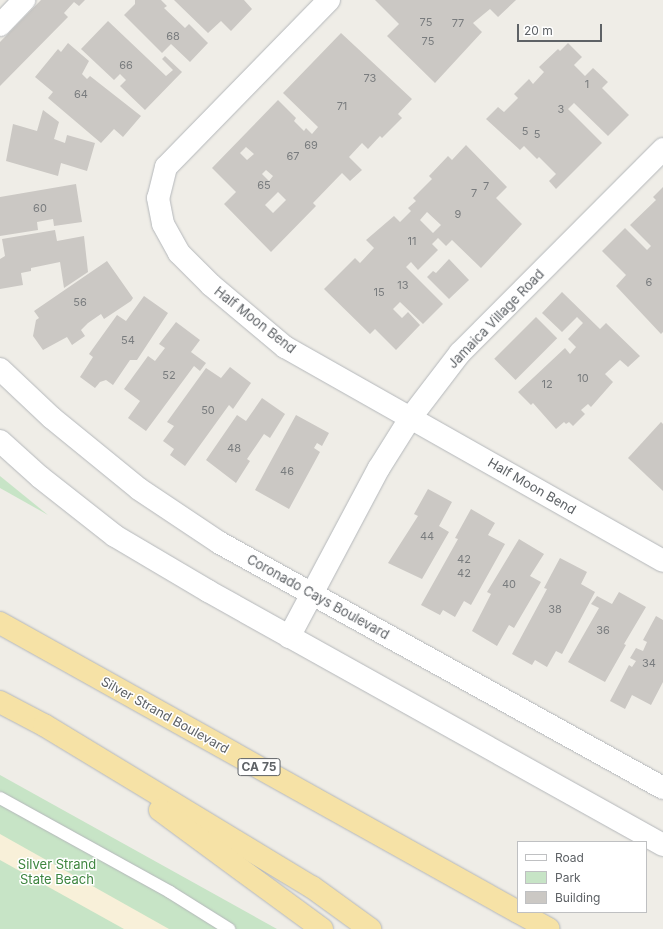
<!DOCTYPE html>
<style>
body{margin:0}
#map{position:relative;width:663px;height:929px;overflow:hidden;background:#efede7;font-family:Inter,sans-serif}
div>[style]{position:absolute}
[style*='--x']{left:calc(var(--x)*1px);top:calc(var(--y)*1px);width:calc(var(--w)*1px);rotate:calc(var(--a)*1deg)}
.green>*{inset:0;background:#c7e4c6}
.sand>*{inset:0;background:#f8f0d9}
.building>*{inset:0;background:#cbc8c4;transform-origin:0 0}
.roads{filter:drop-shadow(0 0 1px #b4b7ba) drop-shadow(0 0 1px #b4b7ba)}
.service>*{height:12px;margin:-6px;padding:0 6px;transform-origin:6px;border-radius:6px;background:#fff}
.minor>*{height:22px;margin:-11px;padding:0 11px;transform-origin:11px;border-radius:11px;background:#fff}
.tertiary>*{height:22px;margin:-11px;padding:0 11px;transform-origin:11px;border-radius:11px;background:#fff}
.trunk>*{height:22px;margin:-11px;padding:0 11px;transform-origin:11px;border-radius:11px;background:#f6e2a6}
span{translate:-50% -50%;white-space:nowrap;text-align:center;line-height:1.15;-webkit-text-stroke:3px #fff;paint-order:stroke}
.number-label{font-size:11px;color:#797c7e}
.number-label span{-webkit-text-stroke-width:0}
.shield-label span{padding:1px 3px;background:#fff;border:1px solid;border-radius:3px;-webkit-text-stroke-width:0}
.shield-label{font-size:12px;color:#5e6266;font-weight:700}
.street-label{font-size:13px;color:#5e6266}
.park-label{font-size:13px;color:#3e853f}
.legend{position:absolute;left:517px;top:841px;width:130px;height:72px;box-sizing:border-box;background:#fff;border:1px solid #bfc0c2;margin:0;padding:5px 7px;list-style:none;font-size:12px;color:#5e6266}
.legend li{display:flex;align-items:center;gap:8px;height:20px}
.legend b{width:20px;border:1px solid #bfc0c2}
.scale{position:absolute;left:517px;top:24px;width:85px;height:18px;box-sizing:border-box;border:2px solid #5e6266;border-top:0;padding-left:5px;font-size:12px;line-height:14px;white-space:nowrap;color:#5e6266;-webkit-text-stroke:3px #fff;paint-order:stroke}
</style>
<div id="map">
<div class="green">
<i style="clip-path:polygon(0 476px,48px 515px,0 488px)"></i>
<i style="clip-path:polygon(0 775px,277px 929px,0 929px)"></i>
</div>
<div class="sand">
<i style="clip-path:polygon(0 834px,169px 929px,124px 929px,0 860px)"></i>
</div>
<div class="building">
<i style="clip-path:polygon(41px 0,85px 0,79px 6px,74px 2px,64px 13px,68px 17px,0 86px,0 42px)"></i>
<i style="clip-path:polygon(135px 0,161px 0,167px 6px,164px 8px,185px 28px,189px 24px,208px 43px,190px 62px,171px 44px,162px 53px,124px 15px,135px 4px)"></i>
<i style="clip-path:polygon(174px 0,244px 0,252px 9px,231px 31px,221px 21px,208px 33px)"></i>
<i style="clip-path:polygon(375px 0,516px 0,498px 17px,490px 9px,473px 23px,482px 32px,435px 83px,387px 36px,399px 24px)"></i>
<i style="clip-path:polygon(108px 21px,166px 76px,173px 70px,162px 59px,165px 56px,182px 72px,145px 110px,120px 86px,126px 80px,120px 74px,114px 80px,81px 49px)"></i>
<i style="clip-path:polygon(evenodd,341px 33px,412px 99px,398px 114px,402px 118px,382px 138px,380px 136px,368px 149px,362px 143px,349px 157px,362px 170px,350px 181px,342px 173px,313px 203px,316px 206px,271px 252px,224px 204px,236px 192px,212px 168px,278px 100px,296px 118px,294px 121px,304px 131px,306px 128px,312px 134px,318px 127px,283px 93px,341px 33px,246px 147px,254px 154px,247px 160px,240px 153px,246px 147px,341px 33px,266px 170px,273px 176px,269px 181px,262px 174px,266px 170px,341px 33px,278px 192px,286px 200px,273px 213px,265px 205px,278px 192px)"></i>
<i style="clip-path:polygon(68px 43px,89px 61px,82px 74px,87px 79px,90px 76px,141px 116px,123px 137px,114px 129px,101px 143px,48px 98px,53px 92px,35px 77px,58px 49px,61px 52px)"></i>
<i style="clip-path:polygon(568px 43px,582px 57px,574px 65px,585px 76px,593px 68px,608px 82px,602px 88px,629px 115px,608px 136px,574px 103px,568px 109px,602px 143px,556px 189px,549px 181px,556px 174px,539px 157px,537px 159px,524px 146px,520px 150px,486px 119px,498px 107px,504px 112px,518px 98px,514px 94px,529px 79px,533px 84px,544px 72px,539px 67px,558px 49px,560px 51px)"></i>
<i style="clip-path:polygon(43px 110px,59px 122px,54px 139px,65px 143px,67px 135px,95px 143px,87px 171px,61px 163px,58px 176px,6px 161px,13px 124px,37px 131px)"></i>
<i style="clip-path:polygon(evenodd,466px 145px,507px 187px,496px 198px,522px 224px,481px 268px,452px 240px,446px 246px,438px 238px,432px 244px,438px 250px,418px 270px,411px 262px,406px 267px,443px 304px,423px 324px,400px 302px,393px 309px,402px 318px,408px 312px,420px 325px,396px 350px,375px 329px,370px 334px,324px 289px,355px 258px,360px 263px,374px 248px,366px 240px,394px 216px,400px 222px,411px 211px,408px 208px,416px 201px,413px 198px,432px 179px,429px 176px,448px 156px,452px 160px,466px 145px,427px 212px,441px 225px,433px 233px,420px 220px,427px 212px)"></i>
<i style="clip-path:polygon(76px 184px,82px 222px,54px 226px,53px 219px,37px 222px,38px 230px,0 236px,0 197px)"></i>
<i style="clip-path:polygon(663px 187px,663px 332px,661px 334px,616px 286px,626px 275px,602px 251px,625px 228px,647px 250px,651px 246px,630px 225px,656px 200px,653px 197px)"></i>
<i style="clip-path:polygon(55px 230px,57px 241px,84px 236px,88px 272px,64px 288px,60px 262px,31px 268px,31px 271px,21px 273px,23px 285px,0 289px,0 259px,5px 256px,2px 239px)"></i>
<i style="clip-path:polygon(449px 259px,469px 280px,449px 299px,427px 277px,433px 271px,436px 273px)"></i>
<i style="clip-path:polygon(107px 261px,133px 298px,131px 301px,104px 319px,101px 314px,88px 323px,81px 330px,85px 336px,72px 345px,67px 337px,43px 350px,33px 336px,36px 320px,39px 318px,34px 311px)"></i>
<i style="clip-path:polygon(562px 292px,600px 329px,606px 323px,640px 356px,628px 367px,620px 360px,605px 374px,613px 382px,591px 407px,588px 404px,581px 410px,585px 414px,573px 426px,569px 422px,566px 424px,564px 422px,556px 429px,533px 403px,531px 405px,518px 392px,565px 348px,570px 354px,576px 347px,568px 339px,583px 323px,577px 317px,562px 332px,542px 313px)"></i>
<i style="clip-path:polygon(144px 296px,168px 313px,137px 360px,130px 360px,113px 385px,106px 380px,100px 382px,95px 388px,80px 377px,93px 357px,89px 354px,117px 315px,126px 321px)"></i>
<i style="left:536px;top:317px;width:30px;height:59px;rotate:45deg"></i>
<i style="clip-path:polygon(176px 322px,200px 340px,191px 352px,206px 363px,200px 371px,194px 366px,146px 431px,128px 418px,140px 401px,124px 389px,148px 356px,155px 361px,165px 348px,159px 344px)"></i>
<i style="clip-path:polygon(230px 367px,251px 383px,233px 409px,229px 405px,185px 466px,170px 455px,174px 449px,163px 441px,174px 426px,167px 422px,206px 368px,221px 378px)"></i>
<i style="clip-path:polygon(262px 398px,285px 414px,270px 438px,264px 434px,247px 459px,250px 461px,236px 483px,206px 460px,237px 415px,246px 421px)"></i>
<i style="clip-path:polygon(296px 415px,329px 433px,322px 446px,317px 443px,314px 448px,320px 452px,289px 509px,255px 490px)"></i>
<i style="clip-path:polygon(661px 422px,663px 424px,663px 491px,628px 458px)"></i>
<i style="clip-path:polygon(428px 489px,452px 502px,439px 526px,449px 532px,422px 579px,388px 563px,418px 516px,414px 514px)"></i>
<i style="clip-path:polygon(471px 509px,495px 523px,488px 535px,505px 544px,471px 605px,464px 601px,455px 617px,443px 610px,440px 615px,421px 605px,458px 539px,455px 538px)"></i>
<i style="clip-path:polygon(519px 539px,544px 554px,530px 576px,541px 582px,514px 628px,509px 625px,497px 646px,472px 631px,491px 594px,487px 592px)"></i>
<i style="clip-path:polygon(560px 558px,587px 572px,581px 584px,595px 592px,562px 654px,556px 651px,547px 667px,535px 660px,532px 665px,512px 654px,547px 589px,544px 588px)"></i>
<i style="clip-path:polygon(619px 592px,646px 607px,624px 644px,626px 645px,605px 682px,568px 662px,599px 608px,591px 604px,597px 596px,612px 604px)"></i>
<i style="clip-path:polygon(656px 616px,663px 620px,663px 682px,651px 705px,632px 695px,625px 709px,610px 701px,629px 665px,632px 667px,636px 661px,630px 658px,636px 648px,643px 651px,647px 642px,643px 640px)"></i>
</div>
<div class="roads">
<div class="service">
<i style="--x:0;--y:798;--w:194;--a:28.9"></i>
<i style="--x:170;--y:892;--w:70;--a:32.1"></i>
</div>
<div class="minor">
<i style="--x:329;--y:0;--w:233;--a:134.3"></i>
<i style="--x:166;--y:167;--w:32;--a:104"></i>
<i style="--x:158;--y:198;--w:26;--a:79"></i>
<i style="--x:163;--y:224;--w:33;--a:61"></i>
<i style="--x:179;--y:253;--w:45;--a:45"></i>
<i style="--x:211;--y:285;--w:97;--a:40"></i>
<i style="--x:285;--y:347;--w:434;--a:29.5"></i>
<i style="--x:0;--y:25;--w:35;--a:-46"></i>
<i style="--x:289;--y:637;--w:191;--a:-62"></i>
<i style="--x:379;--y:468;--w:60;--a:-57.9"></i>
<i style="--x:411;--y:417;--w:81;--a:-52.6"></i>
<i style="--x:460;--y:353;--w:288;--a:-45.1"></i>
</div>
<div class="tertiary">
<i style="--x:0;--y:369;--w:71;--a:43.3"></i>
<i style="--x:52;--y:418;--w:112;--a:39.2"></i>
<i style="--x:139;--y:489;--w:97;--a:33.7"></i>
<i style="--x:220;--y:543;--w:506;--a:28.94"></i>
<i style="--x:0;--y:441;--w:54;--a:42"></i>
<i style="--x:40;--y:477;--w:95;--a:38.2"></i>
<i style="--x:115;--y:536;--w:108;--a:30.6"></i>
<i style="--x:208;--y:591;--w:521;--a:29.17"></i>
</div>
<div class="trunk">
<i style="--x:0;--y:623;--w:593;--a:29.16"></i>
<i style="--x:0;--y:702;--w:50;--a:27.6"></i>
<i style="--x:44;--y:725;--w:313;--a:31.2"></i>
<i style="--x:312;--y:887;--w:72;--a:35.9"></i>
<i style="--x:160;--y:810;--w:201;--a:36.3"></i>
<i style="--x:518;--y:912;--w:35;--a:29"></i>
</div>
</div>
<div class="number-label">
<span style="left:426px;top:22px">75</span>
<span style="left:458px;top:23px">77</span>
<span style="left:173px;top:36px">68</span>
<span style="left:428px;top:41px">75</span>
<span style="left:126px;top:65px">66</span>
<span style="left:370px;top:78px">73</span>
<span style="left:587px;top:84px">1</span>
<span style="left:81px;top:94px">64</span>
<span style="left:342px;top:106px">71</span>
<span style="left:561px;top:109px">3</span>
<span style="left:525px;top:131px">5</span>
<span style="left:537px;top:134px">5</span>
<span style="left:311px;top:145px">69</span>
<span style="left:293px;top:156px">67</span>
<span style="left:264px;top:185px">65</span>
<span style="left:486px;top:186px">7</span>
<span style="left:474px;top:193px">7</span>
<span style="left:40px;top:208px">60</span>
<span style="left:458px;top:214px">9</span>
<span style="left:412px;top:241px">11</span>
<span style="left:649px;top:282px">6</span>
<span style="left:403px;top:285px">13</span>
<span style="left:379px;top:292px">15</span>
<span style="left:80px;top:302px">56</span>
<span style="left:128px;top:340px">54</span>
<span style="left:169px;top:375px">52</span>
<span style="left:583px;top:378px">10</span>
<span style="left:547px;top:384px">12</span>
<span style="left:208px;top:410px">50</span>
<span style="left:234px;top:448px">48</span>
<span style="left:287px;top:471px">46</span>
<span style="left:427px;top:536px">44</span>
<span style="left:464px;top:559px">42</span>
<span style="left:464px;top:573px">42</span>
<span style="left:509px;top:584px">40</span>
<span style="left:555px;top:609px">38</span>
<span style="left:603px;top:630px">36</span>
<span style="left:649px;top:663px">34</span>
</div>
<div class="shield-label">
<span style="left:259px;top:767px">CA 75</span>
</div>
<div class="street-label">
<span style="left:496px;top:319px;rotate:-46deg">Jamaica Village Road</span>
<span style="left:255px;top:320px;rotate:38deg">Half Moon Bend</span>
<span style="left:532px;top:486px;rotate:30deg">Half Moon Bend</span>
<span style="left:318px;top:597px;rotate:29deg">Coronado Cays Boulevard</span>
<span style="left:165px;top:715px;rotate:29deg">Silver Strand Boulevard</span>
</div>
<div class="park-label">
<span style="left:57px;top:872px">Silver Strand<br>State Beach</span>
</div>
<ul class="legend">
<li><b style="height:5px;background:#fff"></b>Road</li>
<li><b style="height:11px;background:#c7e4c6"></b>Park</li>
<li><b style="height:11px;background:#cbc8c4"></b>Building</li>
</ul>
<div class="scale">20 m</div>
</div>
